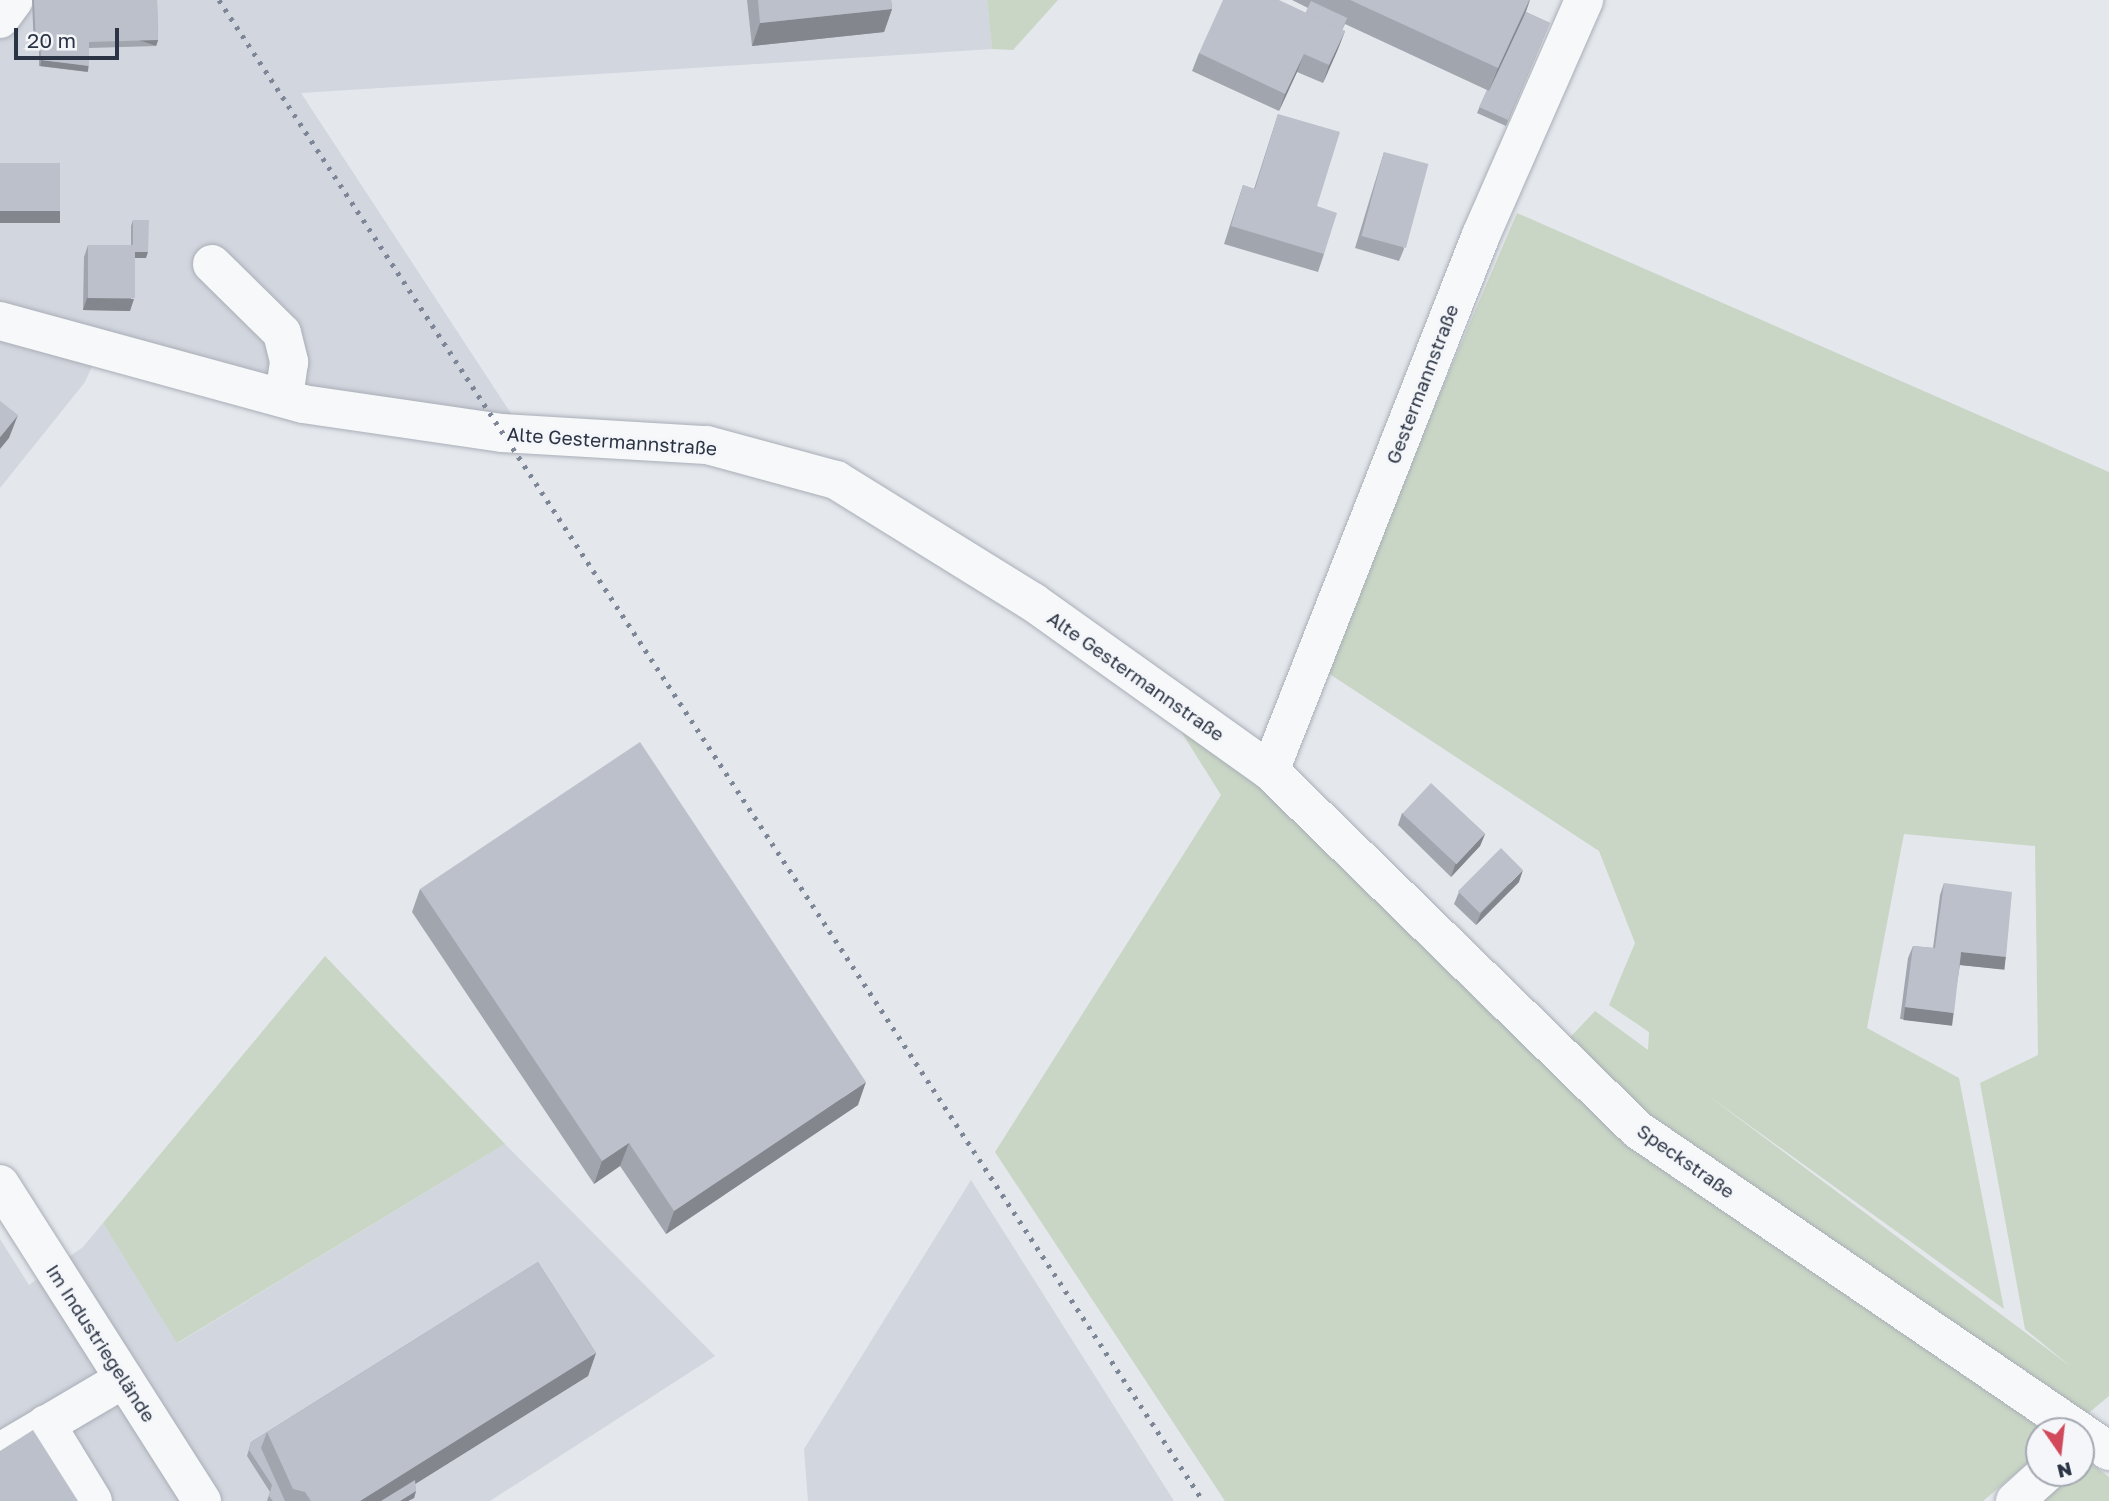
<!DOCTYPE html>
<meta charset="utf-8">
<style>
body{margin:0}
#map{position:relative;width:2109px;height:1501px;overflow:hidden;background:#e4e7ec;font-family:"Golos Text",sans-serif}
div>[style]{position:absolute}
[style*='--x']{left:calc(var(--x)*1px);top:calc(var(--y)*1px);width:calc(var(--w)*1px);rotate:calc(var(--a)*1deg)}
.built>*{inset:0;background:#d2d6de}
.green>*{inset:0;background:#c9d6c5}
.roads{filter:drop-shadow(0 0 2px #a9aeb7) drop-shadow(0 0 2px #a9aeb7)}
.minor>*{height:38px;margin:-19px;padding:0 19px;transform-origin:19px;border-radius:19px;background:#f7f8fa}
.rail>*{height:5px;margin-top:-2.5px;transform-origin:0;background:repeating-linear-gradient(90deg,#7d8696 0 3.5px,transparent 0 10.5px)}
.wall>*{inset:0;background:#a1a5ae}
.shaded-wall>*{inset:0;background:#83868d;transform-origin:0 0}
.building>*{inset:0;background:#bbc0ca;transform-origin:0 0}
span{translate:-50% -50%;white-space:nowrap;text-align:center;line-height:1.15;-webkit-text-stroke:6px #f4f6f9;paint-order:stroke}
.street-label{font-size:19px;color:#2b3445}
.north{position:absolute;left:2025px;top:1417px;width:70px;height:70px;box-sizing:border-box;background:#f4f6f9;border:2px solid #a4a8b1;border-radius:50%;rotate:166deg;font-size:19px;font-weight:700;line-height:28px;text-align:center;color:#2b3445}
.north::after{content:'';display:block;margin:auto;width:24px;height:32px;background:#d1495b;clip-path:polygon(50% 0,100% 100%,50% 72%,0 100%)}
.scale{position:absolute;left:14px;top:28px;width:105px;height:32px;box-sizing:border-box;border:4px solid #2b3445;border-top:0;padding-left:9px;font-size:21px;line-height:24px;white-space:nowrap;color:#2b3445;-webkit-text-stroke:5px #f4f6f9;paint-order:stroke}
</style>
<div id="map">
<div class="built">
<i style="clip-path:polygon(0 0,987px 0,992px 49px,301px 93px,512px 415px,290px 387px,105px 337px,85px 382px,0 488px)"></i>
<i style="clip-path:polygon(505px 1144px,715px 1356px,490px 1501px,0 1501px,0 1239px,29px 1285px,83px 1247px,103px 1223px,178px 1343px)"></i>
<i style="clip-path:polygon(971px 1180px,1174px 1501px,808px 1501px,804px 1449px)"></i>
</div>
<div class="green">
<i style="clip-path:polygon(987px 0,1058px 0,1013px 50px,992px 49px)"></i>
<i style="clip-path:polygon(evenodd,1517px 213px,2109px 472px,2109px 1396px,2067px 1431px,2039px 1431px,2039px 1454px,1983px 1501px,1225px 1501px,995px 1152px,1221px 795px,1165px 706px,1263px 777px,1545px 1064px,1595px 1011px,1648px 1050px,1649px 1032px,1609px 1005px,1635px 943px,1599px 851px,1322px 669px,1517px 213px,1904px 834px,2035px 846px,2038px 1055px,1980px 1083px,2025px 1329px,2070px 1366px,1706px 1094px,2004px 1309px,1959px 1078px,1867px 1028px,1904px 834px)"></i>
<i style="clip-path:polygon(325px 956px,505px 1144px,177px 1343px,103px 1223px)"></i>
<i style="clip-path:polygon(2088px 1461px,2109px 1477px,2109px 1501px,2037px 1501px,2081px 1473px)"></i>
</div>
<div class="roads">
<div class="minor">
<i style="--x:0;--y:19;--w:24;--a:-54"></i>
<i style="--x:212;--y:264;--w:98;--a:44.6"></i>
<i style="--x:282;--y:333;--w:30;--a:76"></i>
<i style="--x:289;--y:362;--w:35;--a:98"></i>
<i style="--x:0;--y:321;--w:314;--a:15.3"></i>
<i style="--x:303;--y:404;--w:201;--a:8.3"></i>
<i style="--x:502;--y:433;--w:205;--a:3.4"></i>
<i style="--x:707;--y:445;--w:134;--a:15.2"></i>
<i style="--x:836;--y:480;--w:232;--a:31.8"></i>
<i style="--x:1033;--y:602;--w:291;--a:35.5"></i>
<i style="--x:1270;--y:771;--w:514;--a:44.29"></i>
<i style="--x:1638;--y:1130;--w:570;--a:34.28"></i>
<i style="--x:1270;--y:771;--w:576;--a:-68.51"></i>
<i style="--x:1481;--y:235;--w:257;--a:-66.3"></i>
<i style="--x:0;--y:1184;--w:376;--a:57.5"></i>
<i style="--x:46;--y:1424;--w:90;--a:58.6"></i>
<i style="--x:0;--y:1452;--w:144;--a:-30.5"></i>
<i style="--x:2015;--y:1501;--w:42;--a:-42.1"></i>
</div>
</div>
<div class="rail">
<i style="--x:219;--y:0;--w:1795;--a:56.75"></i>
</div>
<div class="wall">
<i style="clip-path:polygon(32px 0,157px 0,158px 40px,156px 46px,89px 48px,87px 72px,39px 66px,39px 50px,34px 50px)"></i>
<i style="clip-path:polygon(747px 0,891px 0,892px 9px,884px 32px,752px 46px)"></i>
<i style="clip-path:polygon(1292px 0,1530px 0,1526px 12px,1550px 23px,1506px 126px,1477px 113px,1487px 90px,1345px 24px,1342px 30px,1345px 31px,1338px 49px,1323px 83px,1297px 72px,1279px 111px,1192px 71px,1199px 53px,1306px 13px,1308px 8px)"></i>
<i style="clip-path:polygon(1278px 114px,1317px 206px,1324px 254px,1318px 272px,1224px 244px,1243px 185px,1254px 189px)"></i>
<i style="clip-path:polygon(1384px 152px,1404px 249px,1399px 261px,1355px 248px)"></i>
<i style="clip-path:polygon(133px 220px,146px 258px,135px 258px,130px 311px,83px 310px,84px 257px,88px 245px,131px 245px,131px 226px)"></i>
<i style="clip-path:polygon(1402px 813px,1485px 834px,1480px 846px,1451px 877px,1398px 825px)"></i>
<i style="clip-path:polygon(1519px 882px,1476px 925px,1454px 904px,1459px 892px)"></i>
<i style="clip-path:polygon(1944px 883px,2006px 957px,2002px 969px,1960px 965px,1950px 1025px,1900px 1019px,1908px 958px,1913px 946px,1933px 948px,1940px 895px)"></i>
<i style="clip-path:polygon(420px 889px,858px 1105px,666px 1234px,620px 1166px,594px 1184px,412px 912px)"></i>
<i style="clip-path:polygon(538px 1262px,596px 1353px,588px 1376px,415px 1484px,416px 1491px,414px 1498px,408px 1501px,267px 1501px,270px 1492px,247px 1456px,251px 1442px)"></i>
</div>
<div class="shaded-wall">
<i style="clip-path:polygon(1530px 0,1523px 18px,1489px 91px,1498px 68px)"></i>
<i style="clip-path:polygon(892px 9px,884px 32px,752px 46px,760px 23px)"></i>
<i style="clip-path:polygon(1345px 31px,1338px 49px,1323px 83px,1329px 65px)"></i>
<i style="left:158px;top:40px;width:6px;height:69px;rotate:108deg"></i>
<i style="clip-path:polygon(36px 44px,41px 44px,39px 50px,34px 50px)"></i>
<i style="clip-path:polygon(1304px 54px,1297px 72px,1279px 111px,1285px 94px)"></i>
<i style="left:41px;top:60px;width:48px;height:6px;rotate:7deg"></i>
<i style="left:0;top:211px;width:60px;height:12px"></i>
<i style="clip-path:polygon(133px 252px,148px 252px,146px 258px,131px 258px)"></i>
<i style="clip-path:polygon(87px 298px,134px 299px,130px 311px,83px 310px)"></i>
<i style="clip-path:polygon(18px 415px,9px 438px,0 449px,0 437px)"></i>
<i style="clip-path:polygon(1485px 834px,1480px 846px,1451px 877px,1455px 865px)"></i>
<i style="clip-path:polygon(1523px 870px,1519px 882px,1476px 925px,1481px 913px)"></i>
<i style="left:1961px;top:952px;width:45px;height:13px;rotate:6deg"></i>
<i style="left:1905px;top:1007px;width:49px;height:13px;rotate:7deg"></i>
<i style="clip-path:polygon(866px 1082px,858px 1105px,666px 1234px,674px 1211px)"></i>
<i style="clip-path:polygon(629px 1143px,620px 1166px,594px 1184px,602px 1161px)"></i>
<i style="clip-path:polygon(596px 1353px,588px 1376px,388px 1501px,360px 1501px)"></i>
<i style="clip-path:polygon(416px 1491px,414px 1498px,408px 1501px,400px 1501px)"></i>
</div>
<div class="building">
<i style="clip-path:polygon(34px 0,157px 0,158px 40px,89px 42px,89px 66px,41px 60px,41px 44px,36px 44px)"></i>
<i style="clip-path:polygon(758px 0,891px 0,892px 9px,760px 23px)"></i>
<i style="clip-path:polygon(1223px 0,1279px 0,1345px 31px,1329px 65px,1304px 54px,1285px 94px,1199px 53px)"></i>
<i style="clip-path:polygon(1350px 0,1529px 0,1498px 68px)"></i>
<i style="left:1311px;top:1px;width:40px;height:13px;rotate:25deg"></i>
<i style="clip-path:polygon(1526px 12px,1550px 23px,1508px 120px,1479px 107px,1487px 90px,1489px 91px)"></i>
<i style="clip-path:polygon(1278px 114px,1340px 132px,1317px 206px,1337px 213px,1324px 254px,1231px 226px,1243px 185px,1255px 189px)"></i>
<i style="left:1384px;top:152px;width:46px;height:87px;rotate:15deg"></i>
<i style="left:60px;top:163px;width:48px;height:60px;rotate:90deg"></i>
<i style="clip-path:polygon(133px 220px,149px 220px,148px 252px,135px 252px,135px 245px,133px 245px)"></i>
<i style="left:88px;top:245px;width:47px;height:53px"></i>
<i style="clip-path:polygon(0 401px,18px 415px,0 437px)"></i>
<i style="clip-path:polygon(640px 742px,866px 1082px,674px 1211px,629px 1143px,602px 1161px,420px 889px)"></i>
<i style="left:1431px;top:783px;width:74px;height:42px;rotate:43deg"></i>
<i style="left:1501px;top:848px;width:31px;height:61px;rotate:45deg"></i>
<i style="clip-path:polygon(1944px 883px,2012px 892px,2006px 957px,1961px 952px,1954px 1013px,1905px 1007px,1913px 946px,1935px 948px)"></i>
<i style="clip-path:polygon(538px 1262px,596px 1353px,360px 1501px,311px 1501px,305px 1492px,293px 1489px,267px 1432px)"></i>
<i style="clip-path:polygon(33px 1430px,78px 1501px,0 1501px,0 1451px)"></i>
<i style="clip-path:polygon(267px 1432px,261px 1448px,285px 1501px,273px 1501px,269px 1496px,272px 1485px,249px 1450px,251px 1442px)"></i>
<i style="clip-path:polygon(415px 1480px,416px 1491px,400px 1501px,381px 1501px)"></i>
</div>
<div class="street-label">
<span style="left:1422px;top:384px;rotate:-69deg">Gestermannstraße</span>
<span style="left:612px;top:441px;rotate:4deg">Alte Gestermannstraße</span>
<span style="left:1136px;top:676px;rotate:35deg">Alte Gestermannstraße</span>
<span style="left:1686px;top:1161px;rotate:35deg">Speckstraße</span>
<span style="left:101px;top:1343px;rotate:57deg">Im Industriegelände</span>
</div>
<div class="north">N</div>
<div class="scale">20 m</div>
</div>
